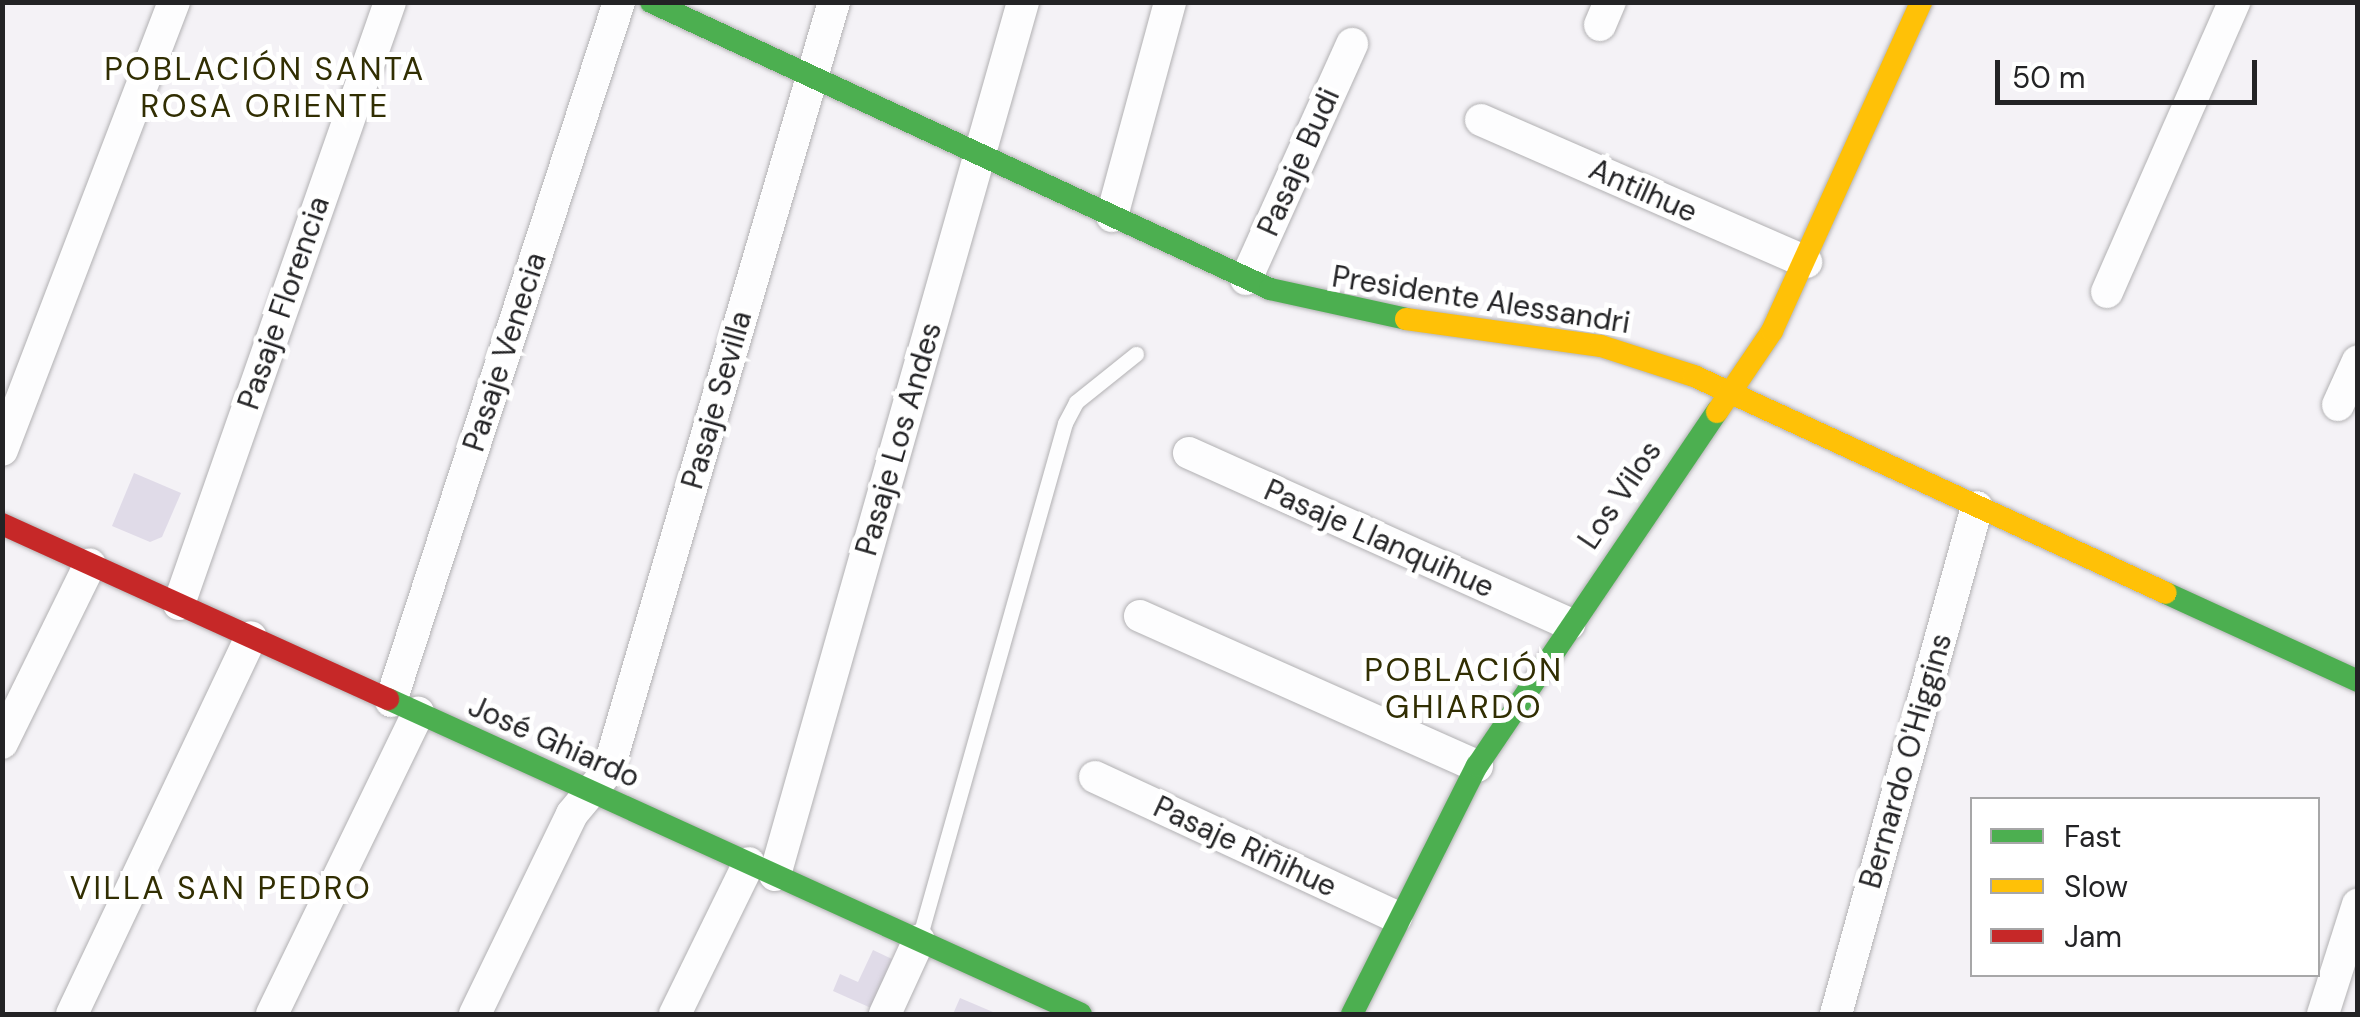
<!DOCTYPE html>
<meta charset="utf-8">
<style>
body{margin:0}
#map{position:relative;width:2360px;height:1017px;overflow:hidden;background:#f4f2f6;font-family:"DM Sans",sans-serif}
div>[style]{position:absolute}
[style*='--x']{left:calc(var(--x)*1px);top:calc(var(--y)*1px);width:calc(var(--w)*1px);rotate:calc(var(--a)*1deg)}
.building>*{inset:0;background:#e0dbe8}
.roads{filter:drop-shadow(0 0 2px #b2b1b3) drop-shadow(0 0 2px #b2b1b3)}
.lane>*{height:15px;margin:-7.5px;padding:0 7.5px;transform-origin:7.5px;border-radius:7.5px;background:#fdfdfe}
.street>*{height:32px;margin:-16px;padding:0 16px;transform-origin:16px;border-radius:16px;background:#fdfdfe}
.fast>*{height:22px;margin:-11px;padding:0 11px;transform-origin:11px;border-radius:11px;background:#4caf50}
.slow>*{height:22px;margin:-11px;padding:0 11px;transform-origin:11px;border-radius:11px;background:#ffc107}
.jam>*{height:22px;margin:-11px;padding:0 11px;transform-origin:11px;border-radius:11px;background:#c62828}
span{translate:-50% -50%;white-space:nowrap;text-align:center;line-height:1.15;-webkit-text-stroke:10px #fff;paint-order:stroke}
.street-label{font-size:30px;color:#232325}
.neighbourhood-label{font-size:32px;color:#312e02;letter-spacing:2.5px}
.frame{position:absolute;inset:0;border:5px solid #232325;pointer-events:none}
.legend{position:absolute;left:1970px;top:797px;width:350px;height:180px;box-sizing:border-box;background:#fff;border:2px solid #a7a7a8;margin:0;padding:12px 18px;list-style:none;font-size:30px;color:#232325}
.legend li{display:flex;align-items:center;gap:20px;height:50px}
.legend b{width:50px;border:2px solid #a7a7a8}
.scale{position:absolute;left:1995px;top:60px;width:262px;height:45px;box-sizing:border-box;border:5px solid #232325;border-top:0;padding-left:12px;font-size:30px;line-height:35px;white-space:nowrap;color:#232325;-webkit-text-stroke:8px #fff;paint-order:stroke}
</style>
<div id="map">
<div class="building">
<i style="clip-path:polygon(134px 473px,181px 493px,162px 537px,150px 542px,112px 526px)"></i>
<i style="clip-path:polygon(873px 950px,892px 959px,871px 1008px,833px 991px,840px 974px,858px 982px)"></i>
<i style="clip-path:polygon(960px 998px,993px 1012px,992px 1014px,953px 1014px)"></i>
</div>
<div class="roads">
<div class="lane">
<i style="--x:919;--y:939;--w:536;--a:-74.2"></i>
<i style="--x:1065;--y:423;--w:24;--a:-62"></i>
<i style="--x:1076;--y:402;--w:77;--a:-38.7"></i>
</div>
<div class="street">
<i style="--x:1600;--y:25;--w:25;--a:-67"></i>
<i style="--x:1481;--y:120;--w:355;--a:23.6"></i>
<i style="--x:1112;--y:216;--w:222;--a:-74.8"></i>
<i style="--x:1246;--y:279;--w:258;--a:-65.7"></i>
<i style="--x:2107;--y:292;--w:317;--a:-66.3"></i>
<i style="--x:2338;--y:405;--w:48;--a:-65.6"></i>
<i style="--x:2;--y:450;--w:480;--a:-69"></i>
<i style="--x:1189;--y:453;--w:417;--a:24.2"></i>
<i style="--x:179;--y:604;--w:638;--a:-70.68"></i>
<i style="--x:1140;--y:616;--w:369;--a:24"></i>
<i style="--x:391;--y:701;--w:735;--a:-71.93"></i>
<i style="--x:2;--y:743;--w:199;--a:-63.8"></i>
<i style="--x:1095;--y:777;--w:332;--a:24.9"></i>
<i style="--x:775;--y:875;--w:908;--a:-74.14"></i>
<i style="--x:72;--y:1014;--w:417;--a:-64.6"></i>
<i style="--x:272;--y:1014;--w:335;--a:-64.1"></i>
<i style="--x:475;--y:1014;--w:222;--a:-64.1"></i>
<i style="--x:572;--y:814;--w:56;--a:-50.1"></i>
<i style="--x:608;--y:771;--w:802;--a:-73.62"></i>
<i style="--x:675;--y:1014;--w:168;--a:-63.9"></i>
<i style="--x:885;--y:1014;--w:81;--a:-65.3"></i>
<i style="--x:1836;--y:1014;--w:526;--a:-74.46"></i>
<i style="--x:2323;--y:1014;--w:115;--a:-72.3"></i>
</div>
<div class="fast">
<i style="--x:651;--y:2;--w:682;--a:24.87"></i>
<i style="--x:1270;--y:289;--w:139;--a:12.4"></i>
<i style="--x:2166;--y:593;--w:211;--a:24.6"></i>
<i style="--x:388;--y:699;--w:761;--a:24.44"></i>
<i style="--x:1352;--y:1014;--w:278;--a:-63.3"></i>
<i style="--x:1477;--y:766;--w:428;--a:-55.9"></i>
</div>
<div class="slow">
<i style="--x:1406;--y:319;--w:197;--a:7.9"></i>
<i style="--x:1601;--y:346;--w:98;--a:17.9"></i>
<i style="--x:1694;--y:376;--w:519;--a:24.69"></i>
<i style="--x:1717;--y:412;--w:98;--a:-55.8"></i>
<i style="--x:1772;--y:331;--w:361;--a:-65.6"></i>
</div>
<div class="jam">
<i style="--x:2;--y:524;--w:424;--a:24.4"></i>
</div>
</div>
<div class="street-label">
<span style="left:1299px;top:162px;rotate:-66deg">Pasaje Budi</span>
<span style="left:1643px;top:191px;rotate:24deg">Antilhue</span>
<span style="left:1481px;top:300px;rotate:9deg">Presidente Alessandri</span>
<span style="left:284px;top:303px;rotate:-71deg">Pasaje Florencia</span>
<span style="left:505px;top:352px;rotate:-72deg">Pasaje Venecia</span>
<span style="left:717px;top:400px;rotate:-74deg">Pasaje Sevilla</span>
<span style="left:899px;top:439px;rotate:-74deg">Pasaje Los Andes</span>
<span style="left:1620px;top:495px;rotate:-56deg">Los Vilos</span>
<span style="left:1379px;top:539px;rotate:24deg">Pasaje Llanquihue</span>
<span style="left:554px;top:742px;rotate:24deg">José Ghiardo</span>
<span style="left:1906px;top:761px;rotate:-74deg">Bernardo O'Higgins</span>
<span style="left:1245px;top:847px;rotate:25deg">Pasaje Riñihue</span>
</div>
<div class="neighbourhood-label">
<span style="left:265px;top:88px">POBLACIÓN SANTA<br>ROSA ORIENTE</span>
<span style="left:1464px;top:689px">POBLACIÓN<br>GHIARDO</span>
<span style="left:221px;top:888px">VILLA SAN PEDRO</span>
</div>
<div class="frame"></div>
<ul class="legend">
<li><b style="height:12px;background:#4caf50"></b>Fast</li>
<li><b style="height:12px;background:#ffc107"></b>Slow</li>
<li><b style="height:12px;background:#c62828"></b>Jam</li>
</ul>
<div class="scale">50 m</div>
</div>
